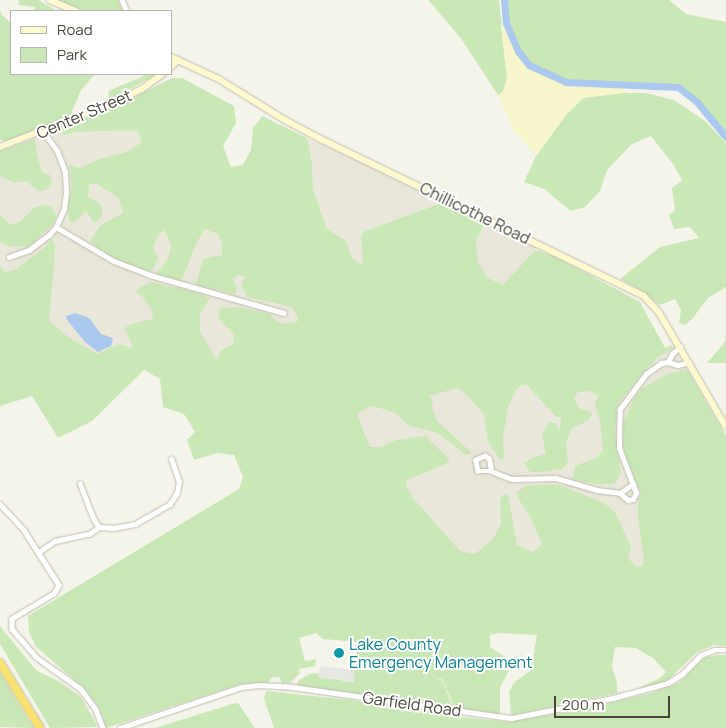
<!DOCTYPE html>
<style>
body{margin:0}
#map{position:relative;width:726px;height:728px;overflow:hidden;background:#f5f4eb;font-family:Manrope,sans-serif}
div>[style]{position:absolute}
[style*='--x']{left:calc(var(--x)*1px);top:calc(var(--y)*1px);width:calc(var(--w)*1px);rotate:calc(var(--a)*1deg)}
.residential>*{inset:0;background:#e9e7da}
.green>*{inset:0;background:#c9e8b6}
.sand>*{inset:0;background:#f7f5ca}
.parking>*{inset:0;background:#e7e6e2;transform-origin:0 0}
.water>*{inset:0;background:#abc8ef}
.river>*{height:7px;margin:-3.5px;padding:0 3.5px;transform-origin:3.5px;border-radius:3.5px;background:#abc8ef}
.roads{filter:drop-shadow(0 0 1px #c1bdae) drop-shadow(0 0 1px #c1bdae)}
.street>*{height:4.5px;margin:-2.25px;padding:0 2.25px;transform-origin:2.25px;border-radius:2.25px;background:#fff}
.secondary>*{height:5.5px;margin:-2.75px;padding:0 2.75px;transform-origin:2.75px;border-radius:2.75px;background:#fdf9ce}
.highway>*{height:8px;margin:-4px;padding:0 4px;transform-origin:4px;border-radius:4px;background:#f9e272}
.dots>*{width:14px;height:14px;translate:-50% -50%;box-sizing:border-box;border:2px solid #fff;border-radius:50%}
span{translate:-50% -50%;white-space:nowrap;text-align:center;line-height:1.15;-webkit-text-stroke:4px #fff;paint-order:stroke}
.street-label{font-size:16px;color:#494639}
.culture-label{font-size:16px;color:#0d838f}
.left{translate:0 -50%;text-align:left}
.legend{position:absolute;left:10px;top:10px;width:162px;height:65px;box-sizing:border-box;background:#fff;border:1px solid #b6b5b0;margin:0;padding:6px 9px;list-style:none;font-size:15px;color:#494639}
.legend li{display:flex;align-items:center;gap:10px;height:25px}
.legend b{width:25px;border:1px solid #b6b5b0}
.scale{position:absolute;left:554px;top:696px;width:116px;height:22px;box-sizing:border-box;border:2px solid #494639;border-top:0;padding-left:6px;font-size:15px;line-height:18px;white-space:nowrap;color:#494639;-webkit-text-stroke:4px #fff;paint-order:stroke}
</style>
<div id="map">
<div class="residential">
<i style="clip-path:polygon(117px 106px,376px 336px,237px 375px,126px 346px,93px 367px,0 339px,0 151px)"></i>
<i style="clip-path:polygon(307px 138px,447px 201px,365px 231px,361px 235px,363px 263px,361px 264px,352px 258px,345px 241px,327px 230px,313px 189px,312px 164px)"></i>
<i style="clip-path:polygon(485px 223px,536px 246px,535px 250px,503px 286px,488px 278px,478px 262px,476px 241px)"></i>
<i style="clip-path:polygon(672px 345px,726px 436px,726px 587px,446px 568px,357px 435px,353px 400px,458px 385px,588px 378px)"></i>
</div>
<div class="green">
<i style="clip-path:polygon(19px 0,39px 0,55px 10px,35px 11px,35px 7px,18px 5px)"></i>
<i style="clip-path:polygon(56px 0,118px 0,123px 11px,85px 11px)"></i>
<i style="clip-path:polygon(428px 0,499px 0,507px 79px,503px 92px,498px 95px,460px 37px)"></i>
<i style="clip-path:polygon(504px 0,669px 0,686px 14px,726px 22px,726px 133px,697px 102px,678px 87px,566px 82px,529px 65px,518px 51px,506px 23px)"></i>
<i style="clip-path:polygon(0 9px,1px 14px,11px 23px,11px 74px,95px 74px,81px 90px,70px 116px,6px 141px,0 140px)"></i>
<i style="clip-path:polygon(142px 74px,157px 74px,110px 100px,108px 91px,144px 76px)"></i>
<i style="clip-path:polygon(172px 78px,182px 78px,234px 106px,236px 123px,223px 146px,231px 167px,243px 165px,251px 150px,253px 128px,262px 116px,307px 138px,312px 164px,313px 189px,327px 229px,346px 241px,352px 258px,361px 264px,363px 263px,361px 235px,365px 231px,447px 201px,485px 223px,476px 241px,478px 262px,488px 278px,503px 285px,535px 250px,556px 257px,640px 302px,665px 348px,672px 345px,672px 349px,658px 357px,641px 375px,618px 404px,615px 431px,621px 474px,614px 484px,594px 484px,573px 479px,575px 466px,598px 457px,603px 449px,600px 421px,595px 405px,598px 395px,589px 391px,578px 392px,574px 398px,579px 408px,592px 413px,589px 420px,571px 429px,566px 445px,568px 461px,566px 465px,562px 469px,540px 472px,530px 472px,524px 463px,534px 457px,546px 454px,542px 434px,549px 422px,555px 423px,560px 430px,561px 417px,556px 417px,528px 386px,522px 384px,516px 390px,508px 407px,503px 438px,504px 458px,500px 460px,488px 442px,484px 415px,468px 396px,458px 388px,429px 396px,433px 401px,432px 407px,437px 421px,472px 453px,466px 455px,438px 433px,408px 425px,396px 413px,373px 406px,362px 410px,357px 415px,370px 447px,381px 447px,396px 440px,425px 436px,446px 456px,450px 462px,407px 480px,406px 486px,412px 497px,460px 551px,475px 554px,493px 539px,501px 524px,500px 499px,505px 494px,508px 495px,517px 545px,533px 552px,542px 544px,532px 520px,518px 498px,517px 491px,529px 485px,560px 485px,604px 503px,615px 512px,631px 547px,628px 558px,636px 567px,642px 566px,644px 561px,638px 517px,638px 504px,641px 493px,628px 466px,622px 440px,623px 423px,637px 392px,665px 375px,687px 369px,726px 436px,726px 646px,713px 645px,696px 653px,666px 682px,643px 689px,641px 687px,660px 678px,666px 672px,653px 658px,636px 648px,615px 647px,612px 667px,617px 683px,617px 693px,515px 715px,511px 714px,509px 691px,515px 682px,531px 670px,537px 635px,500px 633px,490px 635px,490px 647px,508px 659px,510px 668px,500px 688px,500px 715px,454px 708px,443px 680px,430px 675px,443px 681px,453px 709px,298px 686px,297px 683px,299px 680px,310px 674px,319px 673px,318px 677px,353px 682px,358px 642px,323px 639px,316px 633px,299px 638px,305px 661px,316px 659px,315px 666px,299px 669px,300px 673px,290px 683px,282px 684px,279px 677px,271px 678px,268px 683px,241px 684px,106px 728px,100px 709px,84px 688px,36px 647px,29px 632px,28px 616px,239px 489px,243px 477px,234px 455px,217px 453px,194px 460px,187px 440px,195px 432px,184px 414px,163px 407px,160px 379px,144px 370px,92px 421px,58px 438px,32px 396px,0 406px,0 266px,5px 272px,15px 270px,43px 249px,52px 239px,55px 246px,54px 265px,49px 321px,68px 337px,97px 354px,119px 344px,133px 348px,125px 328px,131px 324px,153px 319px,152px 310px,142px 296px,135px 293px,138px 288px,150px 282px,192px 291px,210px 298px,200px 314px,200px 332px,217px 360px,221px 350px,234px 344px,233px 333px,220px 320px,218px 311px,221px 308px,238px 307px,270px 314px,276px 321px,285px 324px,297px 322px,298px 317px,292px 307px,247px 297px,241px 285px,245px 277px,239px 275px,233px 279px,237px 287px,235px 294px,196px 285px,203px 259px,222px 255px,222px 243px,218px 234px,205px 229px,197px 242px,181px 282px,156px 274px,168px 259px,171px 247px,165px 230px,158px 235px,153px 247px,158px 258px,154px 268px,148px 272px,116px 260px,94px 246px,90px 241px,100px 226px,123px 213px,119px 198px,97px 184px,89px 184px,88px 197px,97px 201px,102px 207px,102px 216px,94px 223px,86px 211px,74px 223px,69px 222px,68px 204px,72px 187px,69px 165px,80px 168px,99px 159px,127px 152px,142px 142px,138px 132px,132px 130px,73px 132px,66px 135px,57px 133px,56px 130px,117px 106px)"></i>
<i style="clip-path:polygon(618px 93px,646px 93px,674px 100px,705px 121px,726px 143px,726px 287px,708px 298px,692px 319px,685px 325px,679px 323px,681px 310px,675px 299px,660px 305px,637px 288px,620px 279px,660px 247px,699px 238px,690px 227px,674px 229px,669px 215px,675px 210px,672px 188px,682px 180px,673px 164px,651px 136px,632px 144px,607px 170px,600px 191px,585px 207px,571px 211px,544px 189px,524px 182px,536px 156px,566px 115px,583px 98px)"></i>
<i style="clip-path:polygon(35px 139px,37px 155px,42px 172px,50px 175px,52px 184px,46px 190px,38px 191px,26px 181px,14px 183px,0 176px,0 151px)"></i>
<i style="clip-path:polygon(43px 205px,52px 207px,56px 216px,54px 223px,29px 247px,9px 246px,0 242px,0 214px,10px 225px,20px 222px,34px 208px)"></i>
<i style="clip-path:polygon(726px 337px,726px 363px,707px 363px,724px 343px)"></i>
<i style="clip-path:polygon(0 626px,36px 670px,60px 682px,81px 697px,98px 727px,50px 728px,0 644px)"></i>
<i style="clip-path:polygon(717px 655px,726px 655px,726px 728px,274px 728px,264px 698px,266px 691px,350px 700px,444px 715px,508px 722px,578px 710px,651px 693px,680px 682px,704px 658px)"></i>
<i style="clip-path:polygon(0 673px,29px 721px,34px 728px,0 727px)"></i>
<i style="clip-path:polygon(238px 703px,255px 728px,155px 728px,232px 704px)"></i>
</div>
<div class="sand">
<i style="clip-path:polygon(506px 23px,518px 51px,529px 65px,566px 82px,623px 84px,625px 93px,583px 98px,566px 115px,536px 156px,513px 129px,498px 95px,503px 92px,507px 79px,501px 27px)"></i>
</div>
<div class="parking">
<i style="left:320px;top:666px;width:35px;height:11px;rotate:7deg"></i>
</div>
<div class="water">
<i style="clip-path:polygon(75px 313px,89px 318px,101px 334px,113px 338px,111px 346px,98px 352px,85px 342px,67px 320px,66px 316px)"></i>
</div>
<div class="river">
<i style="--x:504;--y:0;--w:23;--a:85"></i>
<i style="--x:506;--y:23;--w:30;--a:67"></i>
<i style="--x:518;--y:51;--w:18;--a:52"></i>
<i style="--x:529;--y:65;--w:41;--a:24.7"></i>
<i style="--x:566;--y:82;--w:112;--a:2.6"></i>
<i style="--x:678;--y:87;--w:24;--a:38"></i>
<i style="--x:697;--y:102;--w:45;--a:50.4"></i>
</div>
<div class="roads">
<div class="street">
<i style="--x:122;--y:0;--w:12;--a:66"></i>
<i style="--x:56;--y:227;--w:67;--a:30.4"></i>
<i style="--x:114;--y:261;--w:39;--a:21"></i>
<i style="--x:150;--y:275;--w:139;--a:15.8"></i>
<i style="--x:9;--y:257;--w:21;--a:-19"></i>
<i style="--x:29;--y:250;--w:25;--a:-37"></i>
<i style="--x:49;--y:235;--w:11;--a:-49"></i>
<i style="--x:56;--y:227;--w:20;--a:-66"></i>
<i style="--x:64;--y:209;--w:17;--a:-83"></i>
<i style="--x:66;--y:192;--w:20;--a:-93"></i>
<i style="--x:65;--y:172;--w:22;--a:-111"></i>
<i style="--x:57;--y:151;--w:24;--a:-126"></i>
<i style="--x:668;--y:362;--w:9;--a:-63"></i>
<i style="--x:672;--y:354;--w:11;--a:-41"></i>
<i style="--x:491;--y:471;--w:12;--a:-99"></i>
<i style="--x:489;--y:459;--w:5;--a:-143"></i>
<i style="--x:485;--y:456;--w:10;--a:156"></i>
<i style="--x:476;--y:460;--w:11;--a:80"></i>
<i style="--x:478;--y:471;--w:13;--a:0"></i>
<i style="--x:491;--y:471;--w:22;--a:21"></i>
<i style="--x:512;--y:479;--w:44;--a:-1.3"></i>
<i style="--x:556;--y:478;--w:43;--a:16.3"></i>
<i style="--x:597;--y:490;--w:23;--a:7"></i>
<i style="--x:620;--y:493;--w:11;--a:41"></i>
<i style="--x:628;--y:500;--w:5;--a:-11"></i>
<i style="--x:633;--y:499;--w:7;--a:-63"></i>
<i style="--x:636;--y:493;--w:48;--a:-110.7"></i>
<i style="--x:619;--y:448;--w:39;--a:-89"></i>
<i style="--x:620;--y:409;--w:44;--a:-53.4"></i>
<i style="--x:646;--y:374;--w:19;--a:-36"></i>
<i style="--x:661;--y:363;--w:7;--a:-8"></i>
<i style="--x:668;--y:362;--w:10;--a:17"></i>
<i style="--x:678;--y:365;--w:11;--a:-15"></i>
<i style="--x:80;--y:483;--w:39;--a:69"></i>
<i style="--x:94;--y:519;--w:9;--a:58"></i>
<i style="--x:620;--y:493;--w:16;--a:-35"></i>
<i style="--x:0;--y:504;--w:35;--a:47"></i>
<i style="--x:24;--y:530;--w:65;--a:57.5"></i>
<i style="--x:59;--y:585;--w:9;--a:117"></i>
<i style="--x:55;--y:593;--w:50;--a:148.8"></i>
<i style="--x:12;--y:619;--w:10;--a:90"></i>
<i style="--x:12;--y:629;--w:37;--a:49"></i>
<i style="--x:36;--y:657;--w:55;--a:35.4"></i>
<i style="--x:81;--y:689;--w:26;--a:54"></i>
<i style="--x:96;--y:710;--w:19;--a:69"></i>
<i style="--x:99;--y:527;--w:14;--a:4"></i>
<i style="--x:113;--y:528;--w:22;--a:-10"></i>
<i style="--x:135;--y:524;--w:40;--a:-29.7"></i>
<i style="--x:170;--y:504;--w:13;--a:-58"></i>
<i style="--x:177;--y:493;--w:11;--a:-80"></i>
<i style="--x:179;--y:482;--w:24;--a:-109"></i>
<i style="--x:39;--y:552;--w:19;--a:-35"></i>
<i style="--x:55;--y:541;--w:35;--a:-12"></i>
<i style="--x:89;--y:534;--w:12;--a:-35"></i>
<i style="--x:120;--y:728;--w:128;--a:-18.7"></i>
<i style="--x:241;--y:687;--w:18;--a:-6"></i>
<i style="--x:259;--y:685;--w:34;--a:3"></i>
<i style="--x:293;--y:687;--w:221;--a:8.1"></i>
<i style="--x:512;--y:718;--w:103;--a:-11.2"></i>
<i style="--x:613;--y:698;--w:57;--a:-15.3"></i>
<i style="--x:668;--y:683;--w:15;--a:-32"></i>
<i style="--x:681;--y:675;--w:28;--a:-45"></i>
<i style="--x:701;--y:655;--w:14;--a:-21"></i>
<i style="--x:714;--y:650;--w:12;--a:0"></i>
</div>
<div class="secondary">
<i style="--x:50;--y:0;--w:28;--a:23"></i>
<i style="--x:171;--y:57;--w:53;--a:24.6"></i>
<i style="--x:219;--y:79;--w:78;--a:31.8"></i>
<i style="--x:285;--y:120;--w:41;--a:27.8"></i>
<i style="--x:321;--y:139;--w:359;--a:25.9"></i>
<i style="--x:644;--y:296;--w:22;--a:47"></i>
<i style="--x:659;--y:312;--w:132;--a:59.6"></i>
<i style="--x:171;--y:67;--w:10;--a:-45"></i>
<i style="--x:0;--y:147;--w:126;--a:-21.5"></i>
<i style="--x:117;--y:101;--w:28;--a:-26"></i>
<i style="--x:142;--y:89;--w:26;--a:-36"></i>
</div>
<div class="highway">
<i style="--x:0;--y:663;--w:76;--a:58.4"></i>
</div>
</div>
<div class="dots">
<i style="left:339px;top:653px;background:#0f9aa8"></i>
</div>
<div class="street-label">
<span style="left:84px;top:114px;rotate:-23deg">Center Street</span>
<span style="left:475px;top:213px;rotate:26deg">Chillicothe Road</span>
<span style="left:412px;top:704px;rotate:8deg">Garfield Road</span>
</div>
<div class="culture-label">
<span class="left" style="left:349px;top:653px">Lake County<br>Emergency Management</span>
</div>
<ul class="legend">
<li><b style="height:6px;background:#fdf9ce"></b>Road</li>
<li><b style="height:14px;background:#c9e8b6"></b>Park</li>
</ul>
<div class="scale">200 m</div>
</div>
